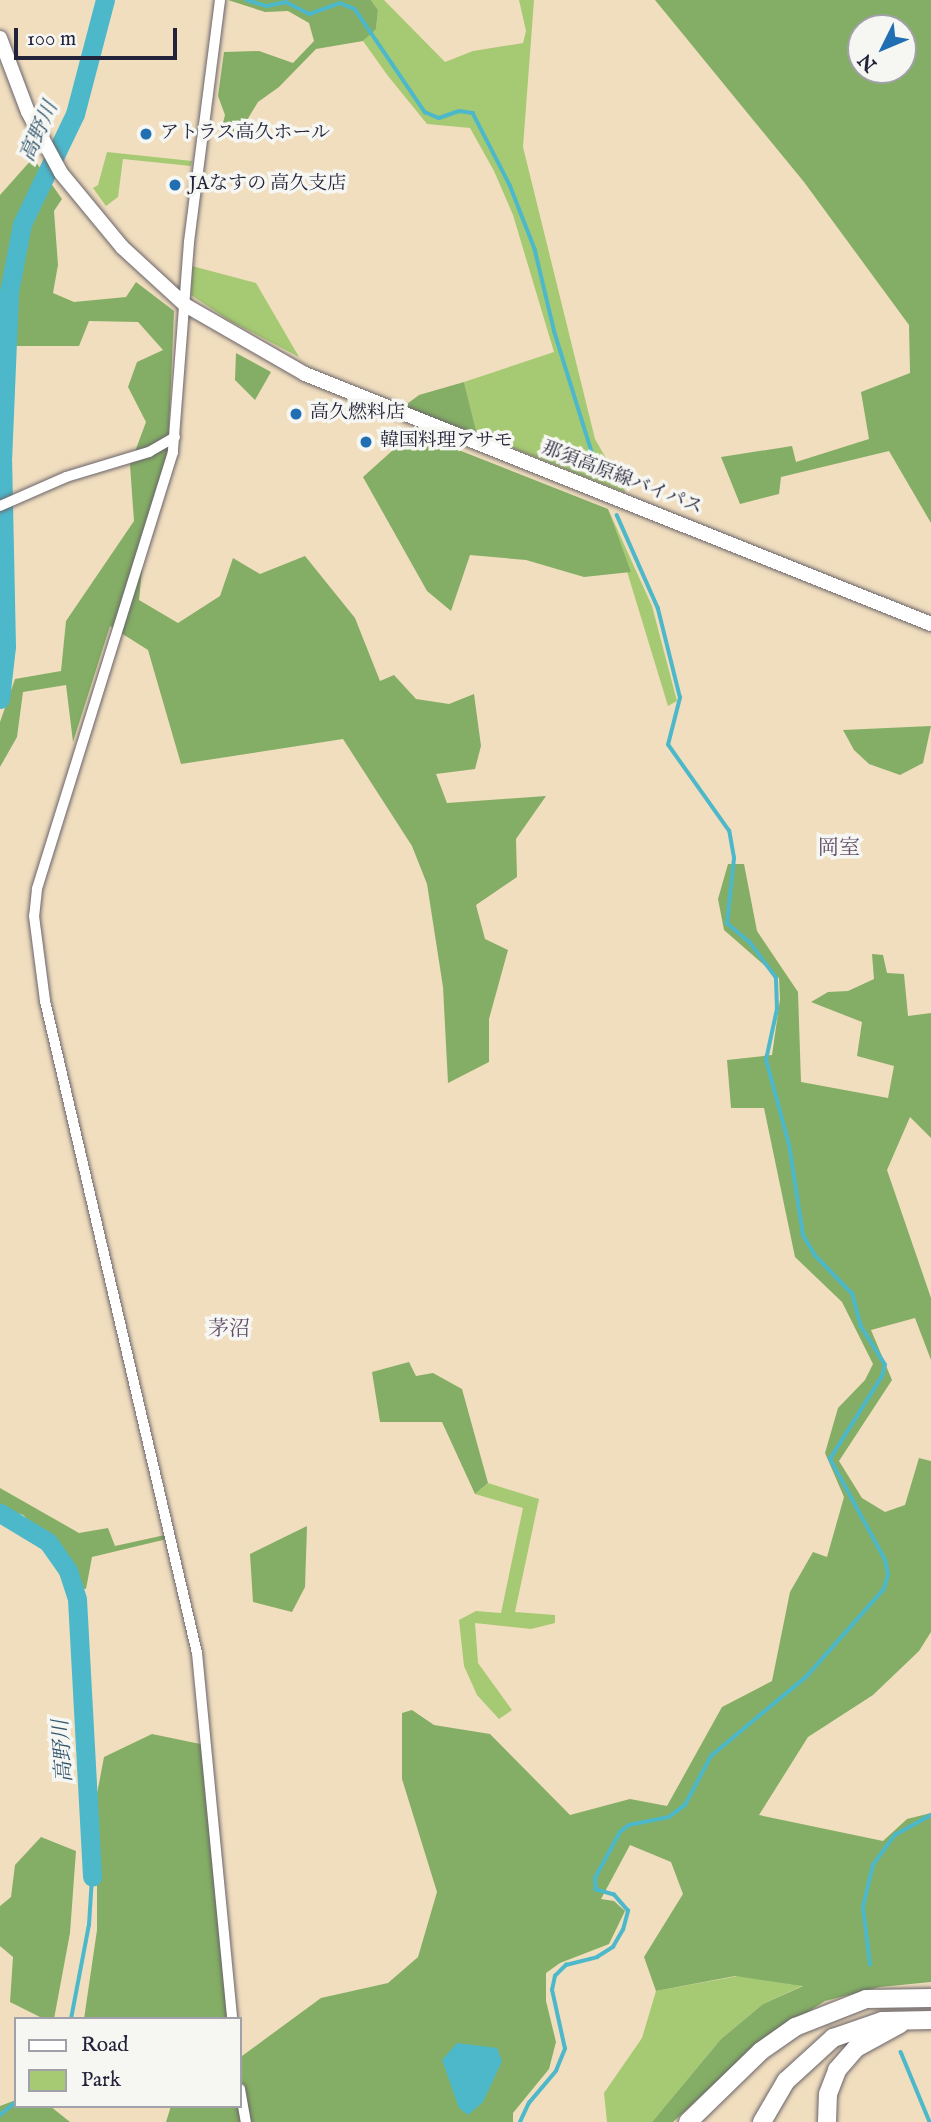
<!DOCTYPE html>
<meta charset="utf-8">
<style>
body{margin:0}
#map{position:relative;width:931px;height:2122px;overflow:hidden;background:#f1debf;font-family:"IM FELL English","Noto Serif JP",serif}
div>[style]{position:absolute}
[style*='--x']{left:calc(var(--x)*1px);top:calc(var(--y)*1px);width:calc(var(--w)*1px);rotate:calc(var(--a)*1deg)}
.green>*{inset:0;background:#a6ca73}
.forest>*{inset:0;background:#84ae65}
.water>*{inset:0;background:#4db8ca}
.stream>*{height:3.5px;margin:-1.75px;padding:0 1.75px;transform-origin:1.75px;border-radius:1.75px;background:#4db8ca}
.river>*{height:19px;margin:-9.5px;padding:0 9.5px;transform-origin:9.5px;border-radius:9.5px;background:#4db8ca}
.roads{filter:drop-shadow(0 0 2px #6a6469) drop-shadow(0 0 2px #6a6469)}
.minor>*{height:10px;margin:-5px;padding:0 5px;transform-origin:5px;border-radius:5px;background:#fff}
.primary>*{height:14px;margin:-7px;padding:0 7px;transform-origin:7px;border-radius:7px;background:#fff}
.motorway>*{height:18px;margin:-9px;padding:0 9px;transform-origin:9px;border-radius:9px;background:#fff}
.dots>*{width:19px;height:19px;translate:-50% -50%;box-sizing:border-box;border:4px solid #f6f6f2;border-radius:50%}
span{translate:-50% -50%;white-space:nowrap;text-align:center;line-height:1.15;-webkit-text-stroke:7px #f6f6f2;paint-order:stroke}
.poi-label{font-size:19px;color:#22223b}
.left{translate:0 -50%;text-align:left}
.street-label{font-size:19px;color:#22223b}
.water-label{font-size:21px;color:#31566d;font-style:italic}
.neighbourhood-label{font-size:21px;color:#614f6a}
.legend{position:absolute;left:14px;top:2017px;width:228px;height:91px;box-sizing:border-box;background:#f6f6f2;border:2px solid #a1a1a9;margin:0;padding:9px 12px;list-style:none;font-size:21px;color:#22223b}
.legend li{display:flex;align-items:center;gap:14px;height:35px}
.legend b{width:35px;border:2px solid #a1a1a9}
.north{position:absolute;left:847px;top:14px;width:70px;height:70px;box-sizing:border-box;background:#f6f6f2;border:2px solid #a1a1a9;border-radius:50%;rotate:227deg;font-size:19px;font-weight:700;line-height:28px;text-align:center;color:#22223b}
.north::after{content:'';display:block;margin:auto;width:24px;height:32px;background:#1f6fb2;clip-path:polygon(50% 0,100% 100%,50% 72%,0 100%)}
.scale{position:absolute;left:14px;top:28px;width:163px;height:32px;box-sizing:border-box;border:4px solid #22223b;border-top:0;padding-left:9px;font-size:21px;line-height:24px;white-space:nowrap;color:#22223b;-webkit-text-stroke:5px #f6f6f2;paint-order:stroke}
</style>
<div id="map">
<div class="green">
<i style="clip-path:polygon(371px 0,384px 0,445px 62px,473px 51px,523px 43px,526px 31px,519px 0,534px 0,523px 147px,595px 439px,626px 493px,477px 434px,464px 382px,554px 352px,513px 215px,494px 171px,470px 128px,427px 124px,388px 76px,363px 41px,376px 28px,378px 10px)"></i>
<i style="clip-path:polygon(107px 152px,192px 161px,191px 166px,123px 159px,118px 197px,106px 206px,93px 188px,98px 185px)"></i>
<i style="clip-path:polygon(192px 266px,256px 283px,299px 357px,230px 321px,191px 295px)"></i>
<i style="clip-path:polygon(608px 509px,652px 606px,677px 701px,668px 706px)"></i>
<i style="clip-path:polygon(488px 1483px,539px 1499px,515px 1612px,555px 1615px,555px 1623px,531px 1629px,475px 1623px,478px 1663px,512px 1710px,499px 1719px,477px 1695px,464px 1666px,459px 1620px,476px 1611px,501px 1613px,523px 1508px,475px 1494px)"></i>
<i style="clip-path:polygon(738px 1976px,804px 1985px,763px 2004px,721px 2039px,652px 2122px,607px 2122px,604px 2093px,642px 2038px,656px 1991px)"></i>
</div>
<div class="forest">
<i style="clip-path:polygon(228px 0,371px 0,378px 10px,376px 29px,363px 41px,316px 49px,279px 87px,258px 102px,238px 135px,221px 131px,225px 115px,218px 96px,224px 52px,259px 51px,293px 63px,314px 41px,309px 23px,288px 11px,265px 12px)"></i>
<i style="clip-path:polygon(evenodd,655px 0,931px 0,931px 523px,889px 451px,781px 477px,779px 494px,740px 504px,721px 457px,792px 446px,796px 462px,869px 439px,861px 392px,910px 373px,909px 325px,804px 182px,655px 0,861px 28px,903px 28px,903px 70px,861px 70px,861px 28px)"></i>
<i style="clip-path:polygon(33px 158px,62px 199px,54px 211px,58px 265px,53px 293px,74px 302px,126px 297px,136px 282px,174px 311px,168px 453px,146px 530px,139px 600px,178px 623px,220px 596px,233px 558px,260px 574px,305px 556px,355px 618px,380px 681px,394px 675px,416px 699px,449px 704px,474px 694px,481px 746px,475px 769px,436px 774px,447px 803px,546px 796px,516px 839px,517px 877px,476px 905px,485px 939px,508px 950px,489px 1019px,489px 1062px,448px 1083px,443px 987px,427px 884px,412px 846px,343px 739px,181px 764px,148px 650px,110px 626px,73px 742px,66px 685px,23px 692px,17px 737px,0 767px,0 722px,15px 679px,61px 671px,66px 621px,134px 521px,130px 465px,146px 422px,128px 387px,137px 362px,163px 350px,138px 322px,89px 321px,79px 346px,0 346px,0 195px)"></i>
<i style="clip-path:polygon(236px 353px,271px 372px,255px 400px,235px 380px)"></i>
<i style="clip-path:polygon(464px 382px,477px 434px,403px 407px,419px 395px)"></i>
<i style="clip-path:polygon(413px 432px,608px 509px,631px 572px,584px 577px,526px 560px,470px 555px,451px 611px,427px 591px,363px 477px)"></i>
<i style="clip-path:polygon(931px 726px,923px 763px,900px 775px,869px 764px,854px 750px,843px 730px)"></i>
<i style="clip-path:polygon(728px 864px,744px 864px,757px 931px,798px 992px,801px 1082px,888px 1098px,894px 1066px,857px 1056px,862px 1022px,811px 1002px,828px 992px,848px 991px,874px 979px,872px 954px,883px 955px,887px 973px,904px 974px,908px 1016px,931px 1013px,931px 1138px,910px 1117px,887px 1170px,931px 1298px,931px 1360px,915px 1318px,871px 1330px,892px 1380px,839px 1461px,862px 1498px,885px 1512px,905px 1505px,919px 1458px,931px 1461px,931px 1632px,919px 1651px,873px 1695px,808px 1737px,759px 1815px,883px 1841px,907px 1819px,931px 1813px,931px 1982px,880px 1987px,825px 2001px,758px 2044px,673px 2122px,652px 2122px,721px 2039px,763px 2004px,803px 1986px,735px 1976px,656px 1991px,644px 1957px,683px 1894px,671px 1862px,630px 1845px,601px 1899px,614px 1901px,625px 1911px,609px 1944px,560px 1963px,546px 1973px,546px 2001px,556px 2042px,549px 2069px,513px 2113px,513px 2122px,166px 2122px,171px 2106px,240px 2106px,240px 2042px,242px 2056px,321px 1998px,388px 1983px,418px 1957px,437px 1892px,402px 1779px,402px 1713px,412px 1710px,434px 1725px,490px 1734px,570px 1815px,630px 1799px,667px 1806px,722px 1707px,772px 1681px,790px 1592px,813px 1552px,827px 1557px,844px 1497px,825px 1453px,838px 1408px,865px 1380px,873px 1364px,842px 1302px,795px 1257px,764px 1108px,731px 1108px,727px 1060px,772px 1055px,780px 999px,779px 978px,724px 930px,718px 899px)"></i>
<i style="clip-path:polygon(409px 1362px,416px 1376px,433px 1373px,462px 1389px,488px 1483px,475px 1494px,442px 1422px,380px 1422px,372px 1372px)"></i>
<i style="clip-path:polygon(0 1488px,79px 1533px,108px 1528px,115px 1546px,165px 1535px,167px 1539px,92px 1557px,86px 1589px,78px 1588px,60px 1549px,23px 1515px,0 1507px)"></i>
<i style="clip-path:polygon(307px 1526px,305px 1587px,292px 1612px,253px 1602px,250px 1554px)"></i>
<i style="clip-path:polygon(152px 1734px,210px 1746px,237px 2019px,84px 2019px,97px 1930px,97px 1794px,104px 1757px)"></i>
<i style="clip-path:polygon(41px 1837px,76px 1851px,70px 1933px,54px 2019px,44px 2019px,10px 2002px,13px 1957px,0 1946px,0 1906px,11px 1897px,15px 1865px)"></i>
<i style="clip-path:polygon(16px 2100px,16px 2106px,50px 2106px,70px 2122px,0 2122px,0 2106px)"></i>
</div>
<div class="water">
<i style="clip-path:polygon(457px 2043px,497px 2048px,502px 2061px,483px 2102px,468px 2115px,459px 2108px,442px 2060px)"></i>
</div>
<div class="stream">
<i style="--x:247;--y:0;--w:21;--a:17"></i>
<i style="--x:267;--y:6;--w:19;--a:-12"></i>
<i style="--x:286;--y:2;--w:27;--a:27"></i>
<i style="--x:310;--y:14;--w:32;--a:-20"></i>
<i style="--x:340;--y:3;--w:16;--a:22"></i>
<i style="--x:355;--y:9;--w:125;--a:55.8"></i>
<i style="--x:425;--y:112;--w:15;--a:23"></i>
<i style="--x:439;--y:118;--w:21;--a:-19"></i>
<i style="--x:459;--y:111;--w:14;--a:8"></i>
<i style="--x:473;--y:113;--w:81;--a:62.8"></i>
<i style="--x:510;--y:185;--w:69;--a:68.7"></i>
<i style="--x:535;--y:249;--w:86;--a:76.6"></i>
<i style="--x:555;--y:333;--w:148;--a:72.7"></i>
<i style="--x:870;--y:1965;--w:58;--a:-96.9"></i>
<i style="--x:863;--y:1907;--w:43;--a:-76.6"></i>
<i style="--x:873;--y:1865;--w:37;--a:-54"></i>
<i style="--x:895;--y:1835;--w:41;--a:-29.1"></i>
<i style="--x:71;--y:2019;--w:96;--a:-79.2"></i>
<i style="--x:89;--y:1925;--w:48;--a:-86.4"></i>
<i style="--x:901;--y:2052;--w:76;--a:67.5"></i>
<i style="--x:0;--y:2115;--w:21;--a:-39"></i>
<i style="--x:520;--y:2122;--w:21;--a:-65"></i>
<i style="--x:529;--y:2103;--w:42;--a:-49.8"></i>
<i style="--x:556;--y:2071;--w:24;--a:-68"></i>
<i style="--x:565;--y:2049;--w:60;--a:-102.4"></i>
<i style="--x:552;--y:1990;--w:14;--a:-78"></i>
<i style="--x:555;--y:1976;--w:16;--a:-45"></i>
<i style="--x:566;--y:1965;--w:32;--a:-14"></i>
<i style="--x:597;--y:1957;--w:19;--a:-32"></i>
<i style="--x:613;--y:1947;--w:20;--a:-60"></i>
<i style="--x:623;--y:1930;--w:20;--a:-75"></i>
<i style="--x:628;--y:1911;--w:21;--a:-131"></i>
<i style="--x:614;--y:1895;--w:19;--a:-164"></i>
<i style="--x:596;--y:1890;--w:12;--a:-95"></i>
<i style="--x:595;--y:1878;--w:52;--a:-61.5"></i>
<i style="--x:620;--y:1832;--w:11;--a:-38"></i>
<i style="--x:629;--y:1825;--w:41;--a:-11.3"></i>
<i style="--x:669;--y:1817;--w:20;--a:-37"></i>
<i style="--x:685;--y:1805;--w:55;--a:-62"></i>
<i style="--x:711;--y:1756;--w:125;--a:-39.8"></i>
<i style="--x:807;--y:1676;--w:116;--a:-48.5"></i>
<i style="--x:884;--y:1589;--w:15;--a:-74"></i>
<i style="--x:888;--y:1575;--w:15;--a:-101"></i>
<i style="--x:885;--y:1560;--w:115;--a:-118.6"></i>
<i style="--x:830;--y:1459;--w:98;--a:-57.9"></i>
<i style="--x:882;--y:1376;--w:11;--a:-75"></i>
<i style="--x:885;--y:1365;--w:45;--a:-122.3"></i>
<i style="--x:861;--y:1327;--w:34;--a:-105"></i>
<i style="--x:852;--y:1294;--w:53;--a:-134.2"></i>
<i style="--x:815;--y:1256;--w:24;--a:-120"></i>
<i style="--x:803;--y:1235;--w:91;--a:-98.8"></i>
<i style="--x:789;--y:1145;--w:88;--a:-105.1"></i>
<i style="--x:766;--y:1060;--w:52;--a:-77.8"></i>
<i style="--x:777;--y:1009;--w:31;--a:-92"></i>
<i style="--x:776;--y:978;--w:44;--a:-126.6"></i>
<i style="--x:750;--y:943;--w:30;--a:-140"></i>
<i style="--x:727;--y:924;--w:66;--a:-83.9"></i>
<i style="--x:734;--y:858;--w:27;--a:-100"></i>
<i style="--x:729;--y:831;--w:105;--a:-125.3"></i>
<i style="--x:668;--y:745;--w:49;--a:-75.7"></i>
<i style="--x:680;--y:698;--w:92;--a:-103.9"></i>
<i style="--x:658;--y:609;--w:102;--a:-113.8"></i>
</div>
<div class="river">
<i style="--x:0;--y:699;--w:53;--a:-83.5"></i>
<i style="--x:6;--y:646;--w:185;--a:-91.2"></i>
<i style="--x:2;--y:461;--w:169;--a:-87.6"></i>
<i style="--x:9;--y:292;--w:69;--a:-79.2"></i>
<i style="--x:22;--y:224;--w:122;--a:-64.3"></i>
<i style="--x:75;--y:114;--w:118;--a:-75.3"></i>
<i style="--x:0;--y:1513;--w:56;--a:31.1"></i>
<i style="--x:48;--y:1542;--w:35;--a:55"></i>
<i style="--x:68;--y:1571;--w:29;--a:72"></i>
<i style="--x:77;--y:1599;--w:278;--a:86.9"></i>
</div>
<div class="roads">
<div class="minor">
<i style="--x:220;--y:0;--w:244;--a:97.3"></i>
<i style="--x:189;--y:242;--w:211;--a:94.4"></i>
<i style="--x:173;--y:452;--w:458;--a:107.3"></i>
<i style="--x:37;--y:889;--w:27;--a:96"></i>
<i style="--x:34;--y:916;--w:86;--a:82.6"></i>
<i style="--x:45;--y:1001;--w:669;--a:76.88"></i>
<i style="--x:197;--y:1653;--w:368;--a:84.5"></i>
<i style="--x:0;--y:506;--w:72;--a:-23.7"></i>
<i style="--x:66;--y:477;--w:87;--a:-16.8"></i>
<i style="--x:149;--y:452;--w:30;--a:-30"></i>
<i style="--x:240;--y:2089;--w:34;--a:80"></i>
</div>
<div class="primary">
<i style="--x:0;--y:38;--w:79;--a:69.3"></i>
<i style="--x:28;--y:112;--w:69;--a:61.6"></i>
<i style="--x:61;--y:173;--w:96;--a:50.5"></i>
<i style="--x:122;--y:247;--w:86;--a:42.6"></i>
<i style="--x:185;--y:305;--w:138;--a:29.9"></i>
<i style="--x:305;--y:374;--w:674;--a:21.77"></i>
</div>
<div class="motorway">
<i style="--x:688;--y:2122;--w:102;--a:-44.2"></i>
<i style="--x:761;--y:2051;--w:42;--a:-35.2"></i>
<i style="--x:795;--y:2027;--w:76;--a:-21.5"></i>
<i style="--x:866;--y:1999;--w:65;--a:-0.9"></i>
<i style="--x:762;--y:2122;--w:48;--a:-59.7"></i>
<i style="--x:786;--y:2081;--w:64;--a:-42.5"></i>
<i style="--x:833;--y:2038;--w:52;--a:-19.1"></i>
<i style="--x:882;--y:2021;--w:49;--a:-1.2"></i>
<i style="--x:827;--y:2122;--w:28;--a:-88"></i>
<i style="--x:828;--y:2094;--w:26;--a:-69"></i>
<i style="--x:837;--y:2070;--w:29;--a:-49"></i>
<i style="--x:856;--y:2048;--w:50;--a:-28.6"></i>
</div>
</div>
<div class="dots">
<i style="left:146px;top:134px;background:#1f6fb2"></i>
<i style="left:175px;top:185px;background:#1f6fb2"></i>
<i style="left:296px;top:414px;background:#1f6fb2"></i>
<i style="left:366px;top:442px;background:#1f6fb2"></i>
</div>
<div class="poi-label">
<span class="left" style="left:160px;top:134px">アトラス高久ホール</span>
<span class="left" style="left:189px;top:185px">JAなすの 高久支店</span>
<span class="left" style="left:310px;top:414px">高久燃料店</span>
<span class="left" style="left:380px;top:442px">韓国料理アサモ</span>
</div>
<div class="street-label">
<span style="left:622px;top:479px;rotate:21deg">那須高原線バイパス</span>
</div>
<div class="water-label">
<span style="left:40px;top:132px;rotate:-66deg">高野川</span>
<span style="left:64px;top:1751px;rotate:-94deg">高野川</span>
</div>
<div class="neighbourhood-label">
<span style="left:839px;top:849px">岡室</span>
<span style="left:229px;top:1330px">茅沼</span>
</div>
<ul class="legend">
<li><b style="height:9px;background:#fff"></b>Road</li>
<li><b style="height:19px;background:#a6ca73"></b>Park</li>
</ul>
<div class="north">N</div>
<div class="scale">100 m</div>
</div>
